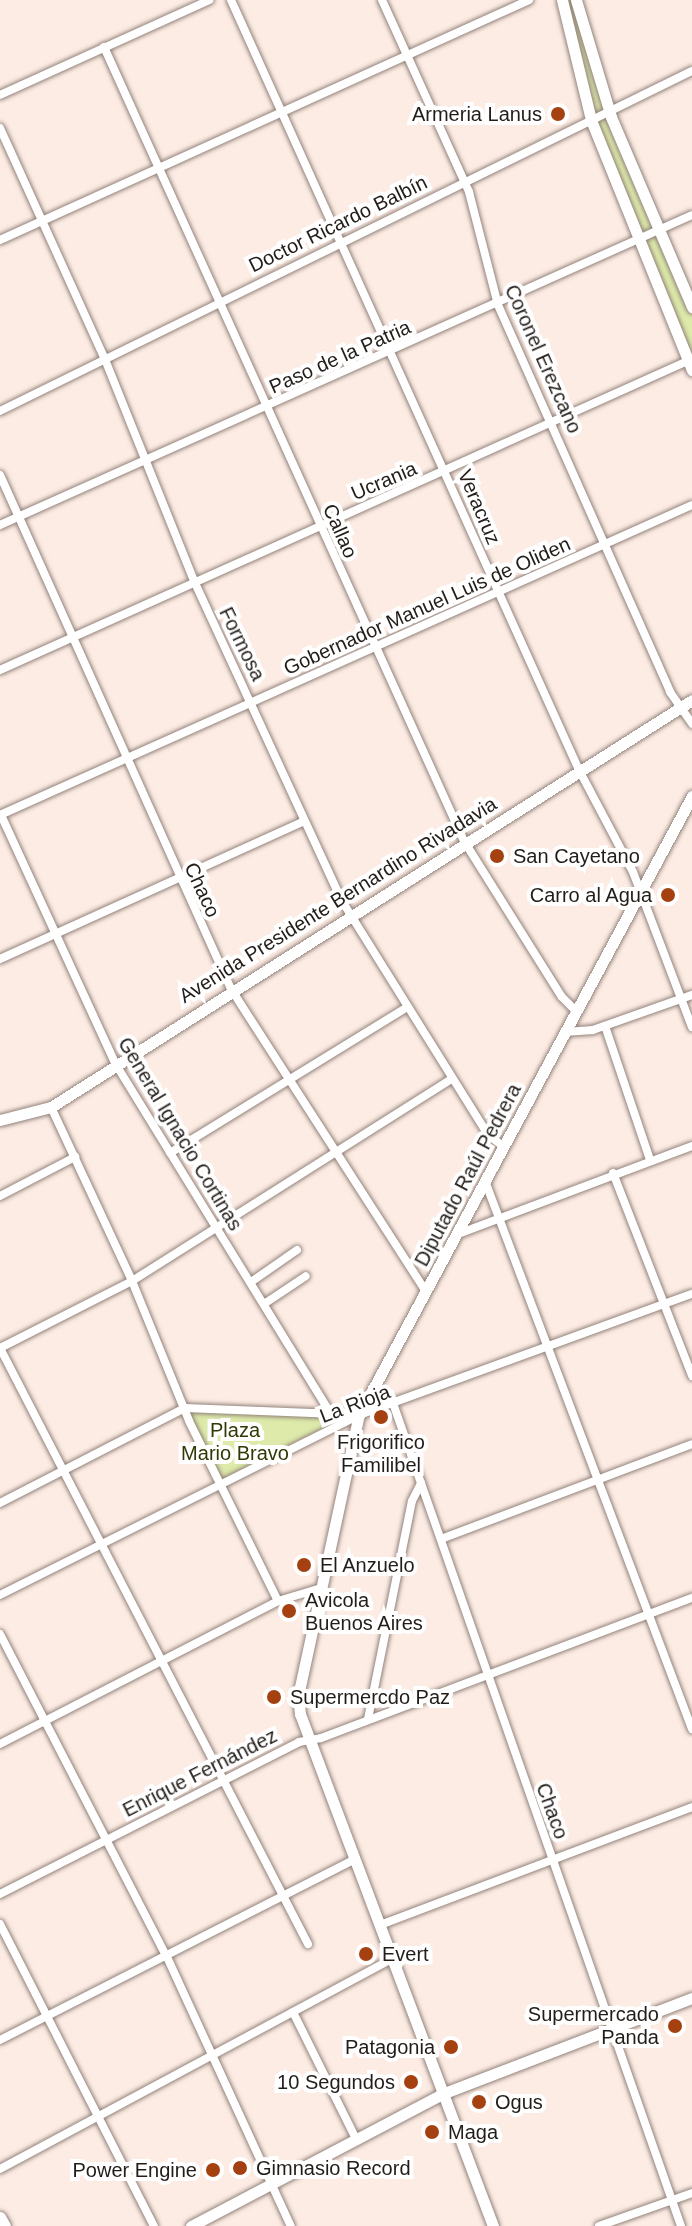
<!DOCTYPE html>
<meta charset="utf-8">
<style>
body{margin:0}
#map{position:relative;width:692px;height:2226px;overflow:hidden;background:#fdece4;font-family:Helvetica,sans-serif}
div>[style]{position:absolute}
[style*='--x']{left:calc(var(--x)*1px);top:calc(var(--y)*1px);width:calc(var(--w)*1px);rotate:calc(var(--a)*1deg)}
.green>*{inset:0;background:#ddeaaa}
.roads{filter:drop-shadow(0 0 2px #92837b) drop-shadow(0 0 2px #92837b)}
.street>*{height:8px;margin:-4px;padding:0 4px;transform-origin:4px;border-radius:4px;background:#fff}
.secondary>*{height:11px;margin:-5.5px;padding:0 5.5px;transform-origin:5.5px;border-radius:5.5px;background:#fff}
.dots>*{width:22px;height:22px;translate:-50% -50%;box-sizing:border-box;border:4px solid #fff;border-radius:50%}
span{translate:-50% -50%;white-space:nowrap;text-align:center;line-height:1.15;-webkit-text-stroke:8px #fff;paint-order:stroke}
.poi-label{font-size:20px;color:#231d1a}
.right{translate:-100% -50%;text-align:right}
.left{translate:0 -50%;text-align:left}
.street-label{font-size:20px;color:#231d1a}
.park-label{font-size:20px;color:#323905}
</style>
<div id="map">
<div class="green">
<i style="clip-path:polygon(562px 0,576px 0,604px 98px,692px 307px,692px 370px,591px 120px)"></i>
<i style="clip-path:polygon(185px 1408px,359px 1415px,218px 1484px)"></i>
</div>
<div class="roads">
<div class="street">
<i style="--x:231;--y:0;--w:845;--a:65.68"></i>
<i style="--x:579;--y:770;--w:115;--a:62.1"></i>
<i style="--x:633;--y:872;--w:166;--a:69.2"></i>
<i style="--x:382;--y:0;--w:211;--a:65.6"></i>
<i style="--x:469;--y:192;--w:117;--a:75.6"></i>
<i style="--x:498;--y:305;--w:424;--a:66"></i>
<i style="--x:670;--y:692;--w:39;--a:55"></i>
<i style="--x:104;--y:47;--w:872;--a:65.61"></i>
<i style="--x:464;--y:841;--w:184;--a:57.9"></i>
<i style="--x:562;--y:997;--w:20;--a:45"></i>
<i style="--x:0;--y:95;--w:230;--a:-24.4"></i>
<i style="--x:0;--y:128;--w:252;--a:65.6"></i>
<i style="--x:104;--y:357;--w:244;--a:68.1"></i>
<i style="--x:195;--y:583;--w:350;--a:65.2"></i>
<i style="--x:342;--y:901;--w:276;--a:58"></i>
<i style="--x:488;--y:1135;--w:19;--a:36"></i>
<i style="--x:0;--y:240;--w:581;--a:-24.4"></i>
<i style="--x:0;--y:411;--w:771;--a:-26.17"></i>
<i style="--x:0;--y:475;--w:564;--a:65.8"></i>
<i style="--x:231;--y:989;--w:360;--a:57.2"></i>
<i style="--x:0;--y:525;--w:758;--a:-24.13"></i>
<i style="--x:0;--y:670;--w:759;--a:-24.2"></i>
<i style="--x:0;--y:815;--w:758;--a:-24.13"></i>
<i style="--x:1;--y:815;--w:273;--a:65.3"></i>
<i style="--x:115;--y:1063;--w:414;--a:58.4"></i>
<i style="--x:0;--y:959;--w:334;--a:-24.4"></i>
<i style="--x:605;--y:1026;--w:141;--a:71.4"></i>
<i style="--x:565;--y:1032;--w:28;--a:-4"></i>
<i style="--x:593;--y:1030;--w:105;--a:-19.5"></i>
<i style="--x:51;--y:1107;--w:192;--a:65"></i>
<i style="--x:132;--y:1281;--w:151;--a:67.8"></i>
<i style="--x:189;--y:1421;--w:201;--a:63.7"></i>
<i style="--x:170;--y:1153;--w:278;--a:-31.6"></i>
<i style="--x:613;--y:1173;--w:218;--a:68.7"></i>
<i style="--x:485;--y:1181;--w:586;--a:69.31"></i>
<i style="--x:0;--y:1196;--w:85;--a:-27.5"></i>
<i style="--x:458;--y:1234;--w:250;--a:-20.6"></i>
<i style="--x:251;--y:1282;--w:56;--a:-34.8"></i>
<i style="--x:264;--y:1304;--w:50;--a:-33.7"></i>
<i style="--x:0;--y:1348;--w:671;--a:62.67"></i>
<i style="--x:0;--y:1348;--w:148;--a:-26.9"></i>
<i style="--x:132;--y:1281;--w:378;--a:-32.3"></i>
<i style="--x:394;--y:1406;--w:869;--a:70.71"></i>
<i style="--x:0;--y:1503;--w:208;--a:-27.2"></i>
<i style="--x:185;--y:1408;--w:171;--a:2.3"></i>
<i style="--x:441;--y:1539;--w:268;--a:-20.7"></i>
<i style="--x:0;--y:1595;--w:402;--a:-26.6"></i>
<i style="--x:359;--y:1415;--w:354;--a:-20"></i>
<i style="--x:0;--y:1634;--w:364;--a:62.7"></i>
<i style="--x:167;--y:1957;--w:296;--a:65.3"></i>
<i style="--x:368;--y:1719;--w:222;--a:-78.6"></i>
<i style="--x:412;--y:1501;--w:20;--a:-63"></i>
<i style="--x:0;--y:1744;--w:313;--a:-27.2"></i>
<i style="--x:278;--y:1601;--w:45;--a:-16.8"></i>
<i style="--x:0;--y:1894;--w:335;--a:-26.9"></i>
<i style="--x:299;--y:1742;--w:22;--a:-10"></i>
<i style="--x:321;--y:1738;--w:397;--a:-20.7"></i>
<i style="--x:0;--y:1924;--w:339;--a:63"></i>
<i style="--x:380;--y:1925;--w:334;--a:-20.7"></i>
<i style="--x:293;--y:2012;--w:142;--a:63.6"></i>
<i style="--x:0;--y:2040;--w:398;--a:-27"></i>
<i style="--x:0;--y:2169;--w:445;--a:-28.2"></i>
<i style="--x:599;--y:2226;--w:99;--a:-19.5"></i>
</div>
<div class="secondary">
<i style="--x:562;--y:0;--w:123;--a:76.4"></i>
<i style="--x:591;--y:120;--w:270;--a:68"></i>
<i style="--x:576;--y:0;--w:122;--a:73.3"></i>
<i style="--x:611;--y:117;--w:207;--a:66.9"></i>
<i style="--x:0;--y:1120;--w:53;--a:-14.3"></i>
<i style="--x:51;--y:1107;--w:759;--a:-32.41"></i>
<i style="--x:0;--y:2217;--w:10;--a:61"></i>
<i style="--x:191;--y:2226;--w:284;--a:-27.7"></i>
<i style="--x:442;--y:2094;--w:268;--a:-21"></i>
<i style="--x:493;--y:2226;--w:547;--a:-110.65"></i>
<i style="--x:300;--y:1714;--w:18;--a:-96"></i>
<i style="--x:298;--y:1696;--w:288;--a:-77.8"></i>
<i style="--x:359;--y:1415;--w:703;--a:-61.72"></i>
</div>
</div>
<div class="dots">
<i style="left:558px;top:114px;background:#a54010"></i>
<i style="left:497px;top:856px;background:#a54010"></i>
<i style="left:668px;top:895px;background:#a54010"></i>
<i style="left:381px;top:1417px;background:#a54010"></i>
<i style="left:304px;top:1565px;background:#a54010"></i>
<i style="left:289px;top:1611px;background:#a54010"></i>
<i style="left:274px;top:1697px;background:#a54010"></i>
<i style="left:366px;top:1954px;background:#a54010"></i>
<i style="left:675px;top:2026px;background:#a54010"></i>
<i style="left:451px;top:2047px;background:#a54010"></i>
<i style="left:411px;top:2082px;background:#a54010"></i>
<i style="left:479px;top:2102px;background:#a54010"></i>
<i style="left:432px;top:2132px;background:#a54010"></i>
<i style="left:240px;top:2168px;background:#a54010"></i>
<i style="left:213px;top:2170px;background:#a54010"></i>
</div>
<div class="poi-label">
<span class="right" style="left:542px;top:114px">Armeria Lanus</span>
<span class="left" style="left:513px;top:856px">San Cayetano</span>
<span class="right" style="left:652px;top:895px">Carro al Agua</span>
<span style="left:381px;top:1454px">Frigorifico<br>Familibel</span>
<span class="left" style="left:320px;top:1565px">El Anzuelo</span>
<span class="left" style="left:305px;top:1612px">Avicola<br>Buenos Aires</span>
<span class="left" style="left:290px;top:1697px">Supermercdo Paz</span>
<span class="left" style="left:382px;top:1954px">Evert</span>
<span class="right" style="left:659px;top:2026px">Supermercado<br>Panda</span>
<span class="right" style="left:435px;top:2047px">Patagonia</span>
<span class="right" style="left:395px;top:2082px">10 Segundos</span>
<span class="left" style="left:495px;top:2102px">Ogus</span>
<span class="left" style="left:448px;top:2132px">Maga</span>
<span class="left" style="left:256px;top:2168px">Gimnasio Record</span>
<span class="right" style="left:197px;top:2170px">Power Engine</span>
</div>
<div class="street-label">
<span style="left:338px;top:224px;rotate:-26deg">Doctor Ricardo Balbín</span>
<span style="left:340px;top:357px;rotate:-24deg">Paso de la Patria</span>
<span style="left:543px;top:359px;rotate:66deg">Coronel Erezcano</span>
<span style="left:384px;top:481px;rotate:-23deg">Ucrania</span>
<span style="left:479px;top:507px;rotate:67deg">Veracruz</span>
<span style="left:340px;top:531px;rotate:66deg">Callao</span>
<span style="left:427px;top:606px;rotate:-24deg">Gobernador Manuel Luis de Oliden</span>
<span style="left:242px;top:644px;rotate:64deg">Formosa</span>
<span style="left:202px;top:890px;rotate:65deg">Chaco</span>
<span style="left:338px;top:900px;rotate:-32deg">Avenida Presidente Bernardino Rivadavia</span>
<span style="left:180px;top:1134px;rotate:59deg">General Ignacio Cortinas</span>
<span style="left:468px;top:1175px;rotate:-62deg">Diputado Raúl Pedrera</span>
<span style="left:355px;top:1404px;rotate:-21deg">La Rioja</span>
<span style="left:200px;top:1773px;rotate:-27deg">Enrique Fernández</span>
<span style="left:552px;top:1811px;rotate:70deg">Chaco</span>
</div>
<div class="park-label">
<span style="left:235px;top:1442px">Plaza<br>Mario Bravo</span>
</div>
</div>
